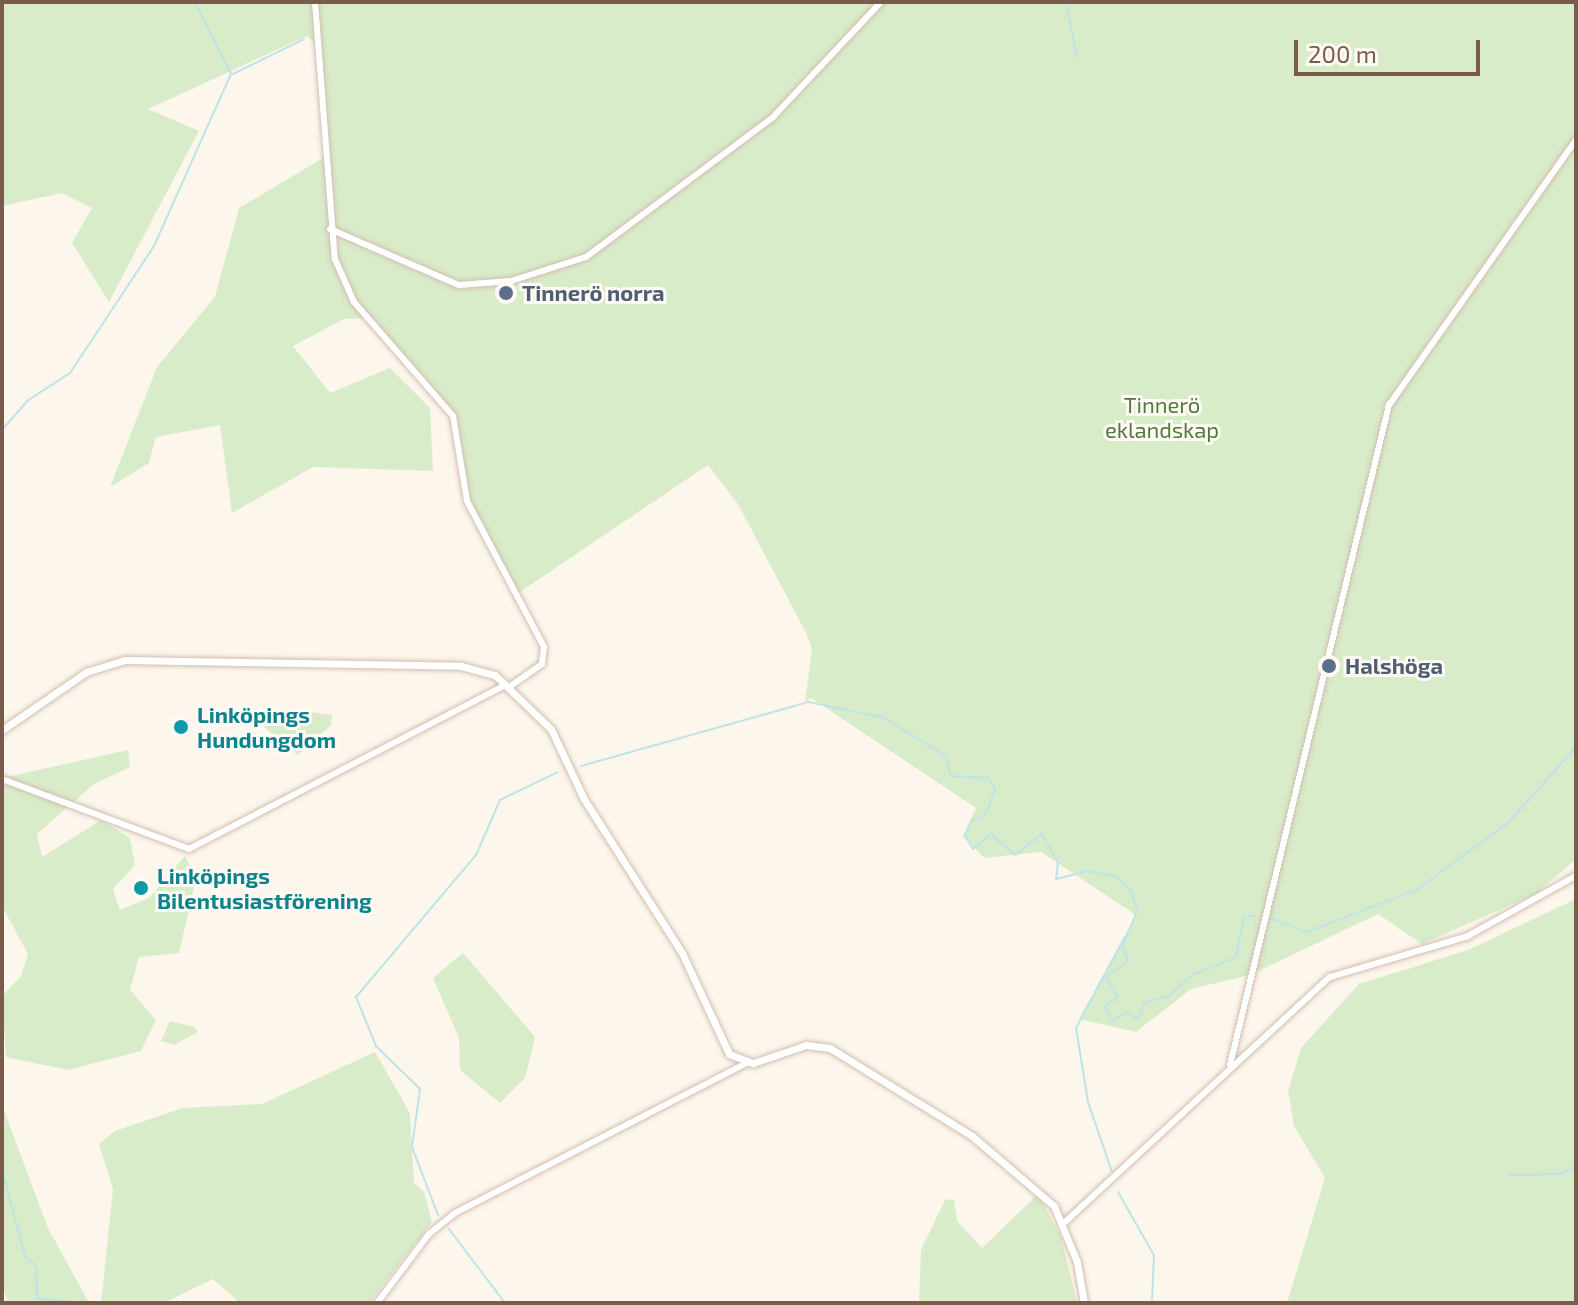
<!DOCTYPE html>
<meta charset="utf-8">
<style>
body{margin:0}
#map{position:relative;width:1578px;height:1305px;overflow:hidden;background:#fdf6ec;font-family:"Exo 2",sans-serif}
div>[style]{position:absolute}
[style*='--x']{left:calc(var(--x)*1px);top:calc(var(--y)*1px);width:calc(var(--w)*1px);rotate:calc(var(--a)*1deg)}
.green>*{inset:0;background:#d8ecc9}
.stream>*{height:2px;margin:-1px;padding:0 1px;transform-origin:1px;border-radius:1px;background:#bfe3e8}
.roads{filter:drop-shadow(0 0 2px #d1beb0) drop-shadow(0 0 2px #d1beb0)}
.minor>*{height:6px;margin:-3px;padding:0 3px;transform-origin:3px;border-radius:3px;background:#fff}
.tertiary>*{height:7px;margin:-3.5px;padding:0 3.5px;transform-origin:3.5px;border-radius:3.5px;background:#fff}
.dots>*{width:22px;height:22px;translate:-50% -50%;box-sizing:border-box;border:4px solid #fffaf3;border-radius:50%}
span{translate:-50% -50%;white-space:nowrap;text-align:center;line-height:1.15;-webkit-text-stroke:6px #fffaf3;paint-order:stroke}
.service-label{font-size:22px;color:#4e5e75;font-weight:700}
.left{translate:0 -50%;text-align:left}
.park-label{font-size:22px;color:#537a41}
.culture-label{font-size:22px;color:#0d838f;font-weight:700}
.frame{position:absolute;inset:0;border:4px solid #7a5c4d;pointer-events:none}
.scale{position:absolute;left:1294px;top:40px;width:186px;height:36px;box-sizing:border-box;border:4px solid #7a5c4d;border-top:0;padding-left:10px;font-size:24px;line-height:28px;white-space:nowrap;color:#7a5c4d;-webkit-text-stroke:6px #fffaf3;paint-order:stroke}
</style>
<div id="map">
<div class="green">
<i style="clip-path:polygon(2px 2px,1576px 2px,1576px 859px,1537px 893px,1422px 944px,1378px 914px,1250px 975px,1191px 989px,1136px 1032px,1079px 1019px,1136px 915px,1041px 852px,984px 858px,963px 836px,976px 808px,811px 698px,805px 703px,812px 649px,806px 633px,738px 504px,708px 465px,517px 594px,470px 506px,458px 429px,447px 406px,367px 318px,344px 319px,293px 346px,330px 393px,390px 368px,430px 408px,433px 471px,313px 467px,232px 513px,220px 425px,156px 437px,149px 463px,110px 487px,157px 367px,215px 297px,239px 208px,323px 158px,327px 174px,321px 48px,307px 36px,148px 109px,199px 131px,109px 302px,72px 243px,92px 208px,62px 193px,2px 206px)"></i>
<i style="clip-path:polygon(289px 709px,332px 715px,331px 725px,298px 755px,264px 727px,267px 712px)"></i>
<i style="clip-path:polygon(128px 750px,130px 767px,94px 784px,37px 834px,42px 857px,101px 820px,130px 838px,135px 865px,113px 889px,120px 910px,149px 898px,185px 856px,196px 879px,179px 953px,139px 957px,130px 990px,156px 1020px,141px 1051px,68px 1070px,6px 1057px,2px 996px,21px 976px,28px 954px,2px 906px,2px 778px)"></i>
<i style="clip-path:polygon(1576px 899px,1576px 1303px,1287px 1303px,1325px 1178px,1294px 1126px,1288px 1091px,1301px 1048px,1359px 984px,1468px 950px)"></i>
<i style="clip-path:polygon(463px 953px,535px 1037px,525px 1078px,500px 1103px,460px 1070px,459px 1038px,433px 978px)"></i>
<i style="clip-path:polygon(170px 1021px,195px 1027px,198px 1032px,174px 1045px,161px 1041px)"></i>
<i style="clip-path:polygon(375px 1052px,410px 1113px,414px 1183px,424px 1192px,432px 1222px,369px 1303px,240px 1303px,213px 1279px,164px 1303px,101px 1303px,113px 1189px,99px 1144px,115px 1131px,183px 1108px,262px 1104px)"></i>
<i style="clip-path:polygon(2px 1105px,48px 1228px,89px 1303px,8px 1303px,2px 1285px)"></i>
<i style="clip-path:polygon(1038px 1194px,1061px 1237px,1077px 1303px,919px 1303px,921px 1250px,945px 1200px,954px 1199px,957px 1221px,982px 1248px)"></i>
</div>
<div class="stream">
<i style="--x:1066;--y:2;--w:56;--a:78.7"></i>
<i style="--x:233;--y:74;--w:79;--a:-26.2"></i>
<i style="--x:2;--y:430;--w:38;--a:-49"></i>
<i style="--x:27;--y:401;--w:51;--a:-33.1"></i>
<i style="--x:70;--y:373;--w:152;--a:-56.5"></i>
<i style="--x:154;--y:246;--w:188;--a:-65.9"></i>
<i style="--x:231;--y:74;--w:80;--a:-116.6"></i>
<i style="--x:581;--y:766;--w:237;--a:-15.7"></i>
<i style="--x:809;--y:702;--w:77;--a:12"></i>
<i style="--x:884;--y:718;--w:73;--a:31.5"></i>
<i style="--x:946;--y:756;--w:21;--a:76"></i>
<i style="--x:951;--y:776;--w:38;--a:3"></i>
<i style="--x:989;--y:778;--w:13;--a:61"></i>
<i style="--x:995;--y:789;--w:27;--a:110"></i>
<i style="--x:986;--y:814;--w:17;--a:155"></i>
<i style="--x:971;--y:821;--w:16;--a:112"></i>
<i style="--x:965;--y:836;--w:15;--a:58"></i>
<i style="--x:973;--y:849;--w:23;--a:-40"></i>
<i style="--x:991;--y:834;--w:32;--a:41"></i>
<i style="--x:1015;--y:855;--w:34;--a:-38"></i>
<i style="--x:1042;--y:834;--w:33;--a:61"></i>
<i style="--x:1058;--y:863;--w:16;--a:97"></i>
<i style="--x:1056;--y:879;--w:32;--a:-14"></i>
<i style="--x:1087;--y:871;--w:31;--a:11"></i>
<i style="--x:1117;--y:877;--w:19;--a:43"></i>
<i style="--x:1131;--y:890;--w:22;--a:74"></i>
<i style="--x:1137;--y:911;--w:37;--a:112"></i>
<i style="--x:1123;--y:945;--w:18;--a:74"></i>
<i style="--x:1128;--y:962;--w:27;--a:146"></i>
<i style="--x:1106;--y:977;--w:23;--a:61"></i>
<i style="--x:1117;--y:997;--w:16;--a:140"></i>
<i style="--x:1105;--y:1007;--w:16;--a:63"></i>
<i style="--x:1112;--y:1021;--w:17;--a:-33"></i>
<i style="--x:1126;--y:1012;--w:14;--a:30"></i>
<i style="--x:1138;--y:1019;--w:18;--a:-68"></i>
<i style="--x:1145;--y:1002;--w:25;--a:-14"></i>
<i style="--x:1169;--y:996;--w:31;--a:-42"></i>
<i style="--x:1192;--y:975;--w:48;--a:-22.2"></i>
<i style="--x:1236;--y:957;--w:41;--a:-78.7"></i>
<i style="--x:1244;--y:917;--w:12;--a:-5"></i>
<i style="--x:1270;--y:918;--w:40;--a:21"></i>
<i style="--x:1307;--y:932;--w:117;--a:-21.1"></i>
<i style="--x:1416;--y:890;--w:114;--a:-36.1"></i>
<i style="--x:1508;--y:823;--w:102;--a:-48.2"></i>
<i style="--x:2;--y:1170;--w:89;--a:75"></i>
<i style="--x:25;--y:1256;--w:15;--a:42"></i>
<i style="--x:36;--y:1266;--w:32;--a:88"></i>
<i style="--x:37;--y:1298;--w:42;--a:6.8"></i>
<i style="--x:1112;--y:1172;--w:74;--a:-108.9"></i>
<i style="--x:1088;--y:1102;--w:75;--a:-99.2"></i>
<i style="--x:1076;--y:1028;--w:103;--a:-61.7"></i>
<i style="--x:1509;--y:1175;--w:51;--a:-1.1"></i>
<i style="--x:1560;--y:1174;--w:17;--a:-24"></i>
<i style="--x:1118;--y:1192;--w:73;--a:60.3"></i>
<i style="--x:1154;--y:1255;--w:48;--a:92.4"></i>
<i style="--x:438;--y:1215;--w:73;--a:-110.9"></i>
<i style="--x:412;--y:1147;--w:59;--a:-82.1"></i>
<i style="--x:420;--y:1089;--w:62;--a:-135.7"></i>
<i style="--x:376;--y:1046;--w:53;--a:-112.2"></i>
<i style="--x:356;--y:997;--w:186;--a:-49.8"></i>
<i style="--x:476;--y:855;--w:60;--a:-66.4"></i>
<i style="--x:500;--y:800;--w:64;--a:-25.8"></i>
<i style="--x:449;--y:1229;--w:93;--a:52.9"></i>
</div>
<div class="roads">
<div class="minor">
<i style="--x:315;--y:2;--w:258;--a:85.6"></i>
<i style="--x:335;--y:259;--w:47;--a:66.2"></i>
<i style="--x:354;--y:302;--w:151;--a:49"></i>
<i style="--x:453;--y:416;--w:86;--a:80.6"></i>
<i style="--x:467;--y:501;--w:165;--a:62.2"></i>
<i style="--x:544;--y:647;--w:17;--a:97"></i>
<i style="--x:542;--y:664;--w:37;--a:145"></i>
<i style="--x:330;--y:229;--w:141;--a:23.5"></i>
<i style="--x:459;--y:285;--w:52;--a:-4.4"></i>
<i style="--x:511;--y:281;--w:79;--a:-17.7"></i>
<i style="--x:586;--y:257;--w:234;--a:-36.8"></i>
<i style="--x:773;--y:117;--w:158;--a:-46.8"></i>
<i style="--x:2;--y:779;--w:200;--a:20.5"></i>
<i style="--x:189;--y:849;--w:357;--a:-27.4"></i>
<i style="--x:1230;--y:1065;--w:679;--a:-76.46"></i>
<i style="--x:1389;--y:405;--w:324;--a:-54.8"></i>
<i style="--x:1064;--y:1223;--w:362;--a:-42.8"></i>
<i style="--x:1330;--y:977;--w:144;--a:-16.5"></i>
<i style="--x:1468;--y:936;--w:124;--a:-29.1"></i>
<i style="--x:377;--y:1303;--w:86;--a:-53"></i>
<i style="--x:429;--y:1234;--w:33;--a:-39"></i>
<i style="--x:455;--y:1213;--w:328;--a:-27.2"></i>
</div>
<div class="tertiary">
<i style="--x:2;--y:730;--w:102;--a:-34.6"></i>
<i style="--x:86;--y:672;--w:41;--a:-17.1"></i>
<i style="--x:125;--y:660;--w:336;--a:1"></i>
<i style="--x:461;--y:666;--w:35;--a:15"></i>
<i style="--x:495;--y:675;--w:78;--a:44"></i>
<i style="--x:551;--y:729;--w:77;--a:64.8"></i>
<i style="--x:584;--y:799;--w:183;--a:57.5"></i>
<i style="--x:682;--y:953;--w:111;--a:65"></i>
<i style="--x:729;--y:1054;--w:26;--a:21"></i>
<i style="--x:753;--y:1063;--w:56;--a:-18.8"></i>
<i style="--x:806;--y:1045;--w:24;--a:7"></i>
<i style="--x:830;--y:1048;--w:167;--a:31.8"></i>
<i style="--x:972;--y:1136;--w:108;--a:40.5"></i>
<i style="--x:1054;--y:1206;--w:61;--a:67.7"></i>
<i style="--x:1077;--y:1262;--w:42;--a:80.3"></i>
</div>
</div>
<div class="dots">
<i style="left:506px;top:293px;background:#5c6f8a"></i>
<i style="left:1329px;top:666px;background:#5c6f8a"></i>
<i style="left:181px;top:727px;background:#0f9aa8"></i>
<i style="left:141px;top:888px;background:#0f9aa8"></i>
</div>
<div class="service-label">
<span class="left" style="left:522px;top:293px">Tinnerö norra</span>
<span class="left" style="left:1345px;top:666px">Halshöga</span>
</div>
<div class="park-label">
<span style="left:1162px;top:417px">Tinnerö<br>eklandskap</span>
</div>
<div class="culture-label">
<span class="left" style="left:197px;top:727px">Linköpings<br>Hundungdom</span>
<span class="left" style="left:157px;top:888px">Linköpings<br>Bilentusiastförening</span>
</div>
<div class="frame"></div>
<div class="scale">200 m</div>
</div>
